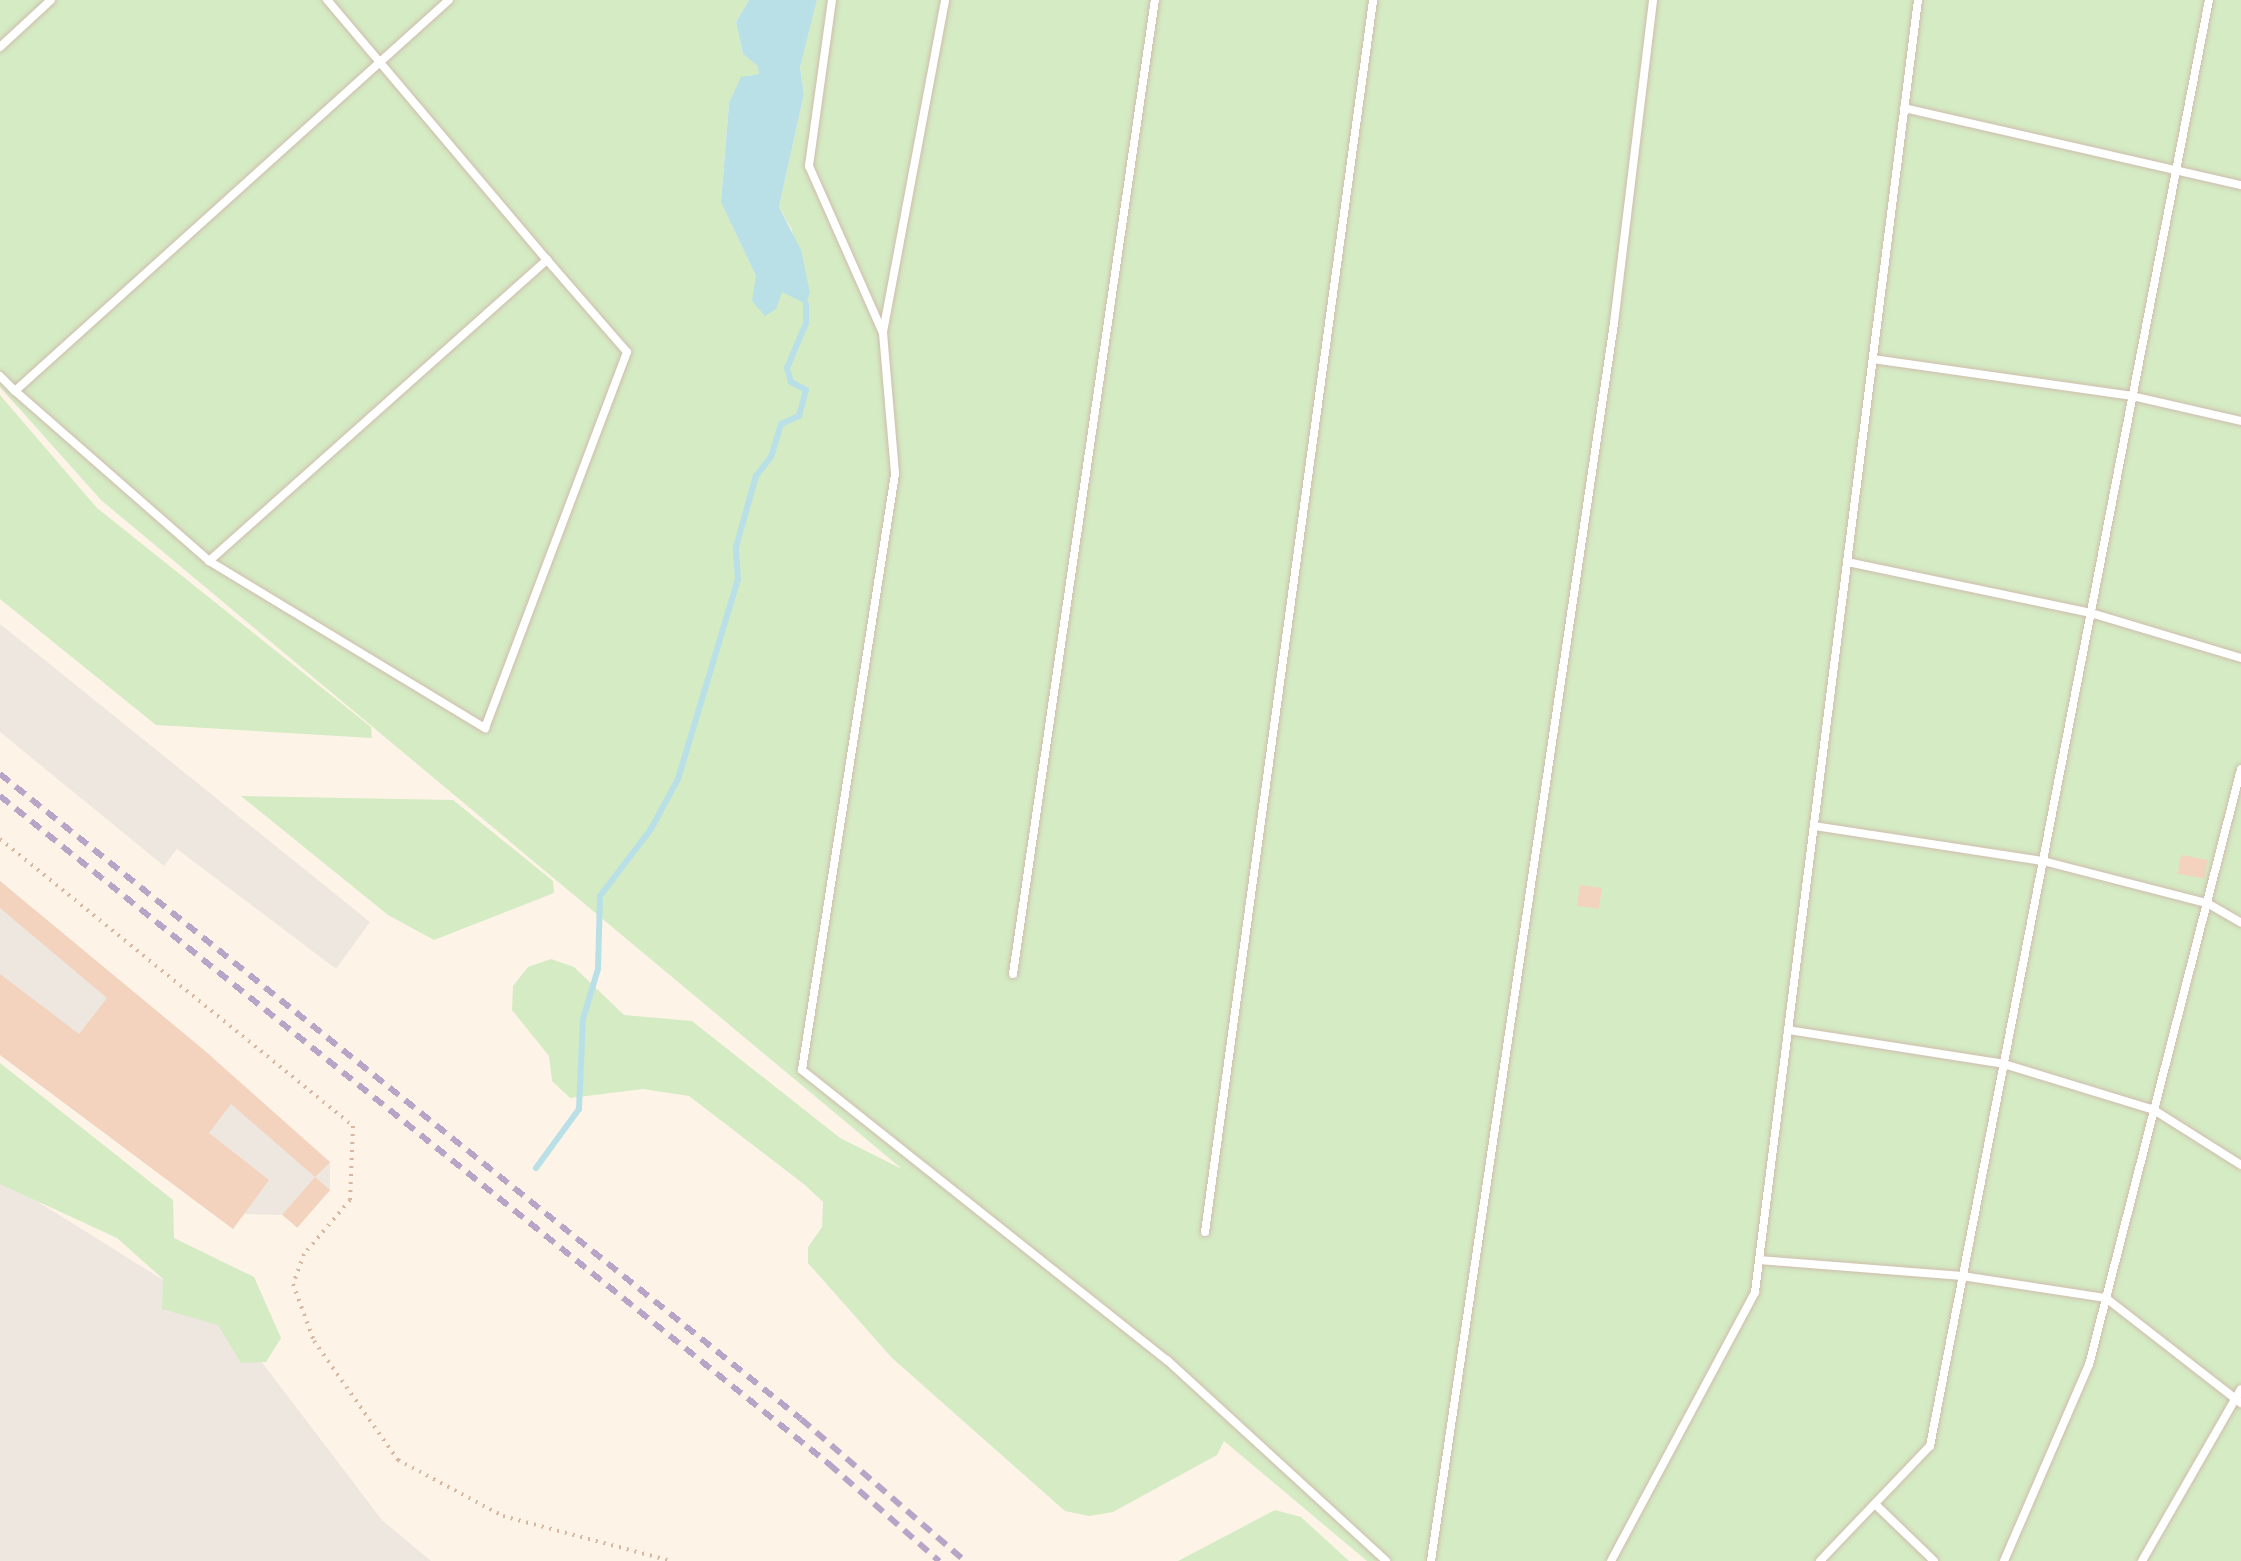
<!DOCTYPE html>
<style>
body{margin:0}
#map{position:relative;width:2241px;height:1561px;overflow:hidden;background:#fdf4e7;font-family:Roboto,sans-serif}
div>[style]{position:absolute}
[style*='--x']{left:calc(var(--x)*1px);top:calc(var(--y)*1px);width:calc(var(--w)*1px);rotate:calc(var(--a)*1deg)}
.industrial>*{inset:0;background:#ede7e0}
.green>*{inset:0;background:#d4ebc4}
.water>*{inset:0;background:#bae0e7}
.stream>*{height:6px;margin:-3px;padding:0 3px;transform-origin:3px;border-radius:3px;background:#bae0e7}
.building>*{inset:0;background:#f3d3be;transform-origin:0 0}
.path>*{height:4px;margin-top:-2px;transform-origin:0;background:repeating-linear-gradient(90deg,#d8b7a0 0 2px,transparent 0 8px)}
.roads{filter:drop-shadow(0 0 2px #cfbcac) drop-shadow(0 0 2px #cfbcac)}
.service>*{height:8px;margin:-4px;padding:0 4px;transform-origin:4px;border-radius:4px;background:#fff}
.rail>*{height:6px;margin-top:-3px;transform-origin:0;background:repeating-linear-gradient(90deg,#b7a4c7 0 12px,transparent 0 20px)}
span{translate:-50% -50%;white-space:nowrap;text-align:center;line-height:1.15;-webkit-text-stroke:6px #fff8ee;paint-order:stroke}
</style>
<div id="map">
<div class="industrial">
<i style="clip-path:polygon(0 624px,370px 922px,336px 969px,177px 849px,164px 866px,0 732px)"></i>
<i style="clip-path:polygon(0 881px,330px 1162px,330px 1190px,297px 1227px,283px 1215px,244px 1214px,233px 1229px,0 1055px)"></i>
<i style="clip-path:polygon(0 1178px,232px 1323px,382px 1520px,431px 1561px,0 1561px)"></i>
</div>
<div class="green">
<i style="clip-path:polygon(0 0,749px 0,736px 22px,743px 54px,759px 66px,759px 75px,750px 75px,729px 103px,721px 201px,756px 276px,806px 304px,792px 230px,779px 207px,804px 94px,800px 66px,817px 0,2241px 0,2241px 1561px,1367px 1561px,1224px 1441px,1217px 1455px,1113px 1512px,1089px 1516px,1065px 1511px,892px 1358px,808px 1263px,808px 1247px,822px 1227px,823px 1202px,805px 1185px,689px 1096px,643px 1089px,570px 1098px,552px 1081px,549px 1056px,512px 1010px,513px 986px,528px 967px,551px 959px,574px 967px,624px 1015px,692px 1021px,840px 1138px,902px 1169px,101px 500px,0 387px)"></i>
<i style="clip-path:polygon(0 395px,97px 508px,371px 727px,372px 738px,156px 725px,0 599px)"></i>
<i style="clip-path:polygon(241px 796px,453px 800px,553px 881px,554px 893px,434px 940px,388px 915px)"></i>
<i style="clip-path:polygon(0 1063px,173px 1200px,174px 1238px,254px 1277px,281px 1338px,266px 1362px,241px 1363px,218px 1325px,162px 1309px,163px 1279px,117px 1238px,0 1184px)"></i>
<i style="clip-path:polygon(1275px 1510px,1301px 1517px,1349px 1561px,1178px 1561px)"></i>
</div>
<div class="water">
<i style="clip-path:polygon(749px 0,817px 0,800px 67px,804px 94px,779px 207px,801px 250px,810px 293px,806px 304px,782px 292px,776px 309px,765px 316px,752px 301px,756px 276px,721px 202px,729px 103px,741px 77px,759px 74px,758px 66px,743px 54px,736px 22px)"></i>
</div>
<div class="stream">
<i style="--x:536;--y:1168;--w:73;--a:-53.9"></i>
<i style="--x:579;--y:1109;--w:90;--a:-87.5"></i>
<i style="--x:583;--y:1019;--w:52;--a:-73.3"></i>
<i style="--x:598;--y:969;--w:73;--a:-88.4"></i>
<i style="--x:600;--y:896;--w:84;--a:-52.7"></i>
<i style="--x:651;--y:829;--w:57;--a:-61.6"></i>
<i style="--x:678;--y:779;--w:209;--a:-73.3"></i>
<i style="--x:738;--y:579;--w:32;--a:-94"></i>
<i style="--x:736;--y:547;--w:74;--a:-74.3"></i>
<i style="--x:756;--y:476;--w:24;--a:-52"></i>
<i style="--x:771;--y:457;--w:34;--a:-73"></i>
<i style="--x:781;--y:424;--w:20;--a:-24"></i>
<i style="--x:799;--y:416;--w:27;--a:-75"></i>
<i style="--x:806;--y:390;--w:17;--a:-152"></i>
<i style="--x:791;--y:382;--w:15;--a:-106"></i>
<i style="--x:787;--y:368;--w:49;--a:-67.1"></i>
<i style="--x:806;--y:323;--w:19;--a:-90"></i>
</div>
<div class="building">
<i style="left:2181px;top:855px;width:27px;height:19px;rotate:10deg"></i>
<i style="clip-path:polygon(0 881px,204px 1050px,330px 1162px,315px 1177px,231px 1104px,209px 1133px,269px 1180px,233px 1229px,0 1055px,0 974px,79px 1034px,107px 998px,0 908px)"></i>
<i style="left:1580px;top:885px;width:22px;height:21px;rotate:8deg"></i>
<i style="left:315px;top:1177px;width:20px;height:50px;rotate:41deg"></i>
</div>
<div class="path">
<i style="--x:0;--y:839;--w:455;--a:39.1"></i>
<i style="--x:353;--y:1126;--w:74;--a:92.3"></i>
<i style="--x:350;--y:1200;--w:71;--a:130.4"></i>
<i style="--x:304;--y:1254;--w:32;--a:110"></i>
<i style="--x:293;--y:1284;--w:61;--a:69.8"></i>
<i style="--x:314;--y:1341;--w:146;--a:54.8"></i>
<i style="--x:398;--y:1460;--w:119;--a:28.1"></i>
<i style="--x:503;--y:1516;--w:174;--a:15"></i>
</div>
<div class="roads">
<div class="service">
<i style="--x:832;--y:0;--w:168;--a:97.9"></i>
<i style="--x:809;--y:166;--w:183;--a:66.1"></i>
<i style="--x:883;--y:333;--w:142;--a:85.1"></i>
<i style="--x:895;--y:474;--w:603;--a:98.87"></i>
<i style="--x:802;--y:1070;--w:466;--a:38.5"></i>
<i style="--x:1167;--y:1360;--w:297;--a:42.5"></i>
<i style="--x:0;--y:47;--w:69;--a:-42.7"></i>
<i style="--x:1904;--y:108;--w:346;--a:12.9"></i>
<i style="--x:883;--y:332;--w:338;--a:-79.4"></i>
<i style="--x:1873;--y:359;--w:262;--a:8.1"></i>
<i style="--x:2132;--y:396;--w:112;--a:12.9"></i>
<i style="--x:0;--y:376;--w:21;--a:45"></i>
<i style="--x:15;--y:391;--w:584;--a:-42.02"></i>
<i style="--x:15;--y:391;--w:258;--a:41.2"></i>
<i style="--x:209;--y:561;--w:323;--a:31.2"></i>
<i style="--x:485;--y:728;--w:402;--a:-69.3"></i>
<i style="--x:627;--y:352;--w:122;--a:-131"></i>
<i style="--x:209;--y:561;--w:453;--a:-41.7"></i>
<i style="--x:547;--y:260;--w:341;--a:-130.2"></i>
<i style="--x:1847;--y:562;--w:249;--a:11.8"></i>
<i style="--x:2091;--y:613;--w:157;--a:16.7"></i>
<i style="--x:1814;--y:826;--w:232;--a:8.7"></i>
<i style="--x:2043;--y:861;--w:169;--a:14.4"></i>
<i style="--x:2207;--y:903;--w:39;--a:30"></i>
<i style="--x:1013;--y:974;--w:984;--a:-81.71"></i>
<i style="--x:1788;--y:1030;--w:219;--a:8.9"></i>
<i style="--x:2004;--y:1064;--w:157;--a:17"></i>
<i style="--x:2154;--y:1110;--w:103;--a:32.3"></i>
<i style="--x:1205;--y:1232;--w:1243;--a:-82.23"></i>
<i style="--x:1759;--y:1260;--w:204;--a:4.5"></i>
<i style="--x:1962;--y:1276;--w:146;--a:8.7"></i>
<i style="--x:2106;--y:1298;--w:171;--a:37.9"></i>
<i style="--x:1875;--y:1504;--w:82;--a:44"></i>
<i style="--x:1431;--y:1561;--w:1251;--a:-81.59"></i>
<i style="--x:1614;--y:323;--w:325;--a:-83.1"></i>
<i style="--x:1611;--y:1561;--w:305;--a:-61.8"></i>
<i style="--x:1755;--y:1292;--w:1302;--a:-82.81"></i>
<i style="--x:1820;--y:1561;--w:159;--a:-46.3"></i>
<i style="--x:1930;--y:1446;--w:1473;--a:-79.08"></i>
<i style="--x:2004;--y:1561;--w:214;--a:-66.6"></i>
<i style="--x:2089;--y:1365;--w:615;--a:-75.69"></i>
<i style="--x:2142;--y:1561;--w:198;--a:-60.1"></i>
</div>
</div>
<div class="rail">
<i style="--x:0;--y:774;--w:1028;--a:38.84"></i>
<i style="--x:801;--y:1419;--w:217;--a:40.9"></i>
<i style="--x:0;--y:796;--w:1065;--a:38.86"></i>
<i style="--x:829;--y:1464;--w:147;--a:41.4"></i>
</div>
</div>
